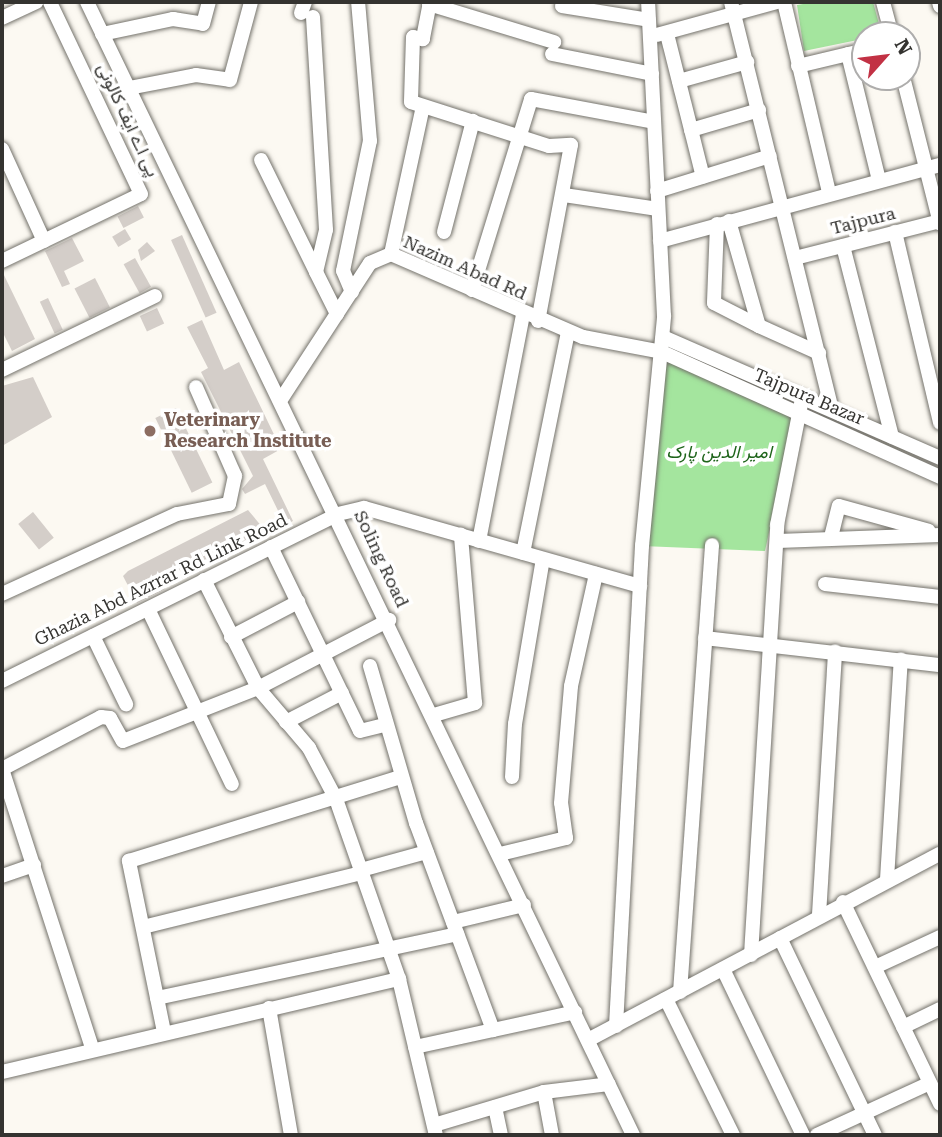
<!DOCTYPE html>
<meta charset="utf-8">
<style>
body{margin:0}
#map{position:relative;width:942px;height:1137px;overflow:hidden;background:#fcf9f2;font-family:"Roboto Serif",Vazirmatn,serif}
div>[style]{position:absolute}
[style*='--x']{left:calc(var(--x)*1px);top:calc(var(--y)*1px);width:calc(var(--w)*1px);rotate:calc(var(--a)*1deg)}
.green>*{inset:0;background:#a4e59e}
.building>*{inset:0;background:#d4cec9;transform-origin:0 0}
.roads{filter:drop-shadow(0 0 2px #74726b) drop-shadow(0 0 2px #74726b)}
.minor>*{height:14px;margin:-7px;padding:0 7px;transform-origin:7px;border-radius:7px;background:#fff}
.dots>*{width:19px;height:19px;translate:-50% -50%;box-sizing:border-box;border:4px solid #fff;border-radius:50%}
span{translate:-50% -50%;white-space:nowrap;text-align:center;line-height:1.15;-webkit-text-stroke:7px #fff;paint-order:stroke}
.street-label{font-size:18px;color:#343330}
.education-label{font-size:18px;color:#785e54;font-weight:700}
.left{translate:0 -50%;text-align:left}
.park-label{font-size:18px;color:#1e641a;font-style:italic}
.frame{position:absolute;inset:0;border:4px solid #343330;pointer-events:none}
.north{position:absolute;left:851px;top:21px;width:70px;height:70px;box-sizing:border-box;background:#fff;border:2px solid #aeadac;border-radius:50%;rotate:62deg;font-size:19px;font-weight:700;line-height:28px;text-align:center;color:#343330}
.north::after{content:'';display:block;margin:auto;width:24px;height:32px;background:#c23144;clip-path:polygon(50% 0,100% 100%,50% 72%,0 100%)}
</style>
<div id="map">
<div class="green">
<i style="clip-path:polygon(815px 2px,873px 2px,882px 35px,804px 51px,797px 5px)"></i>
<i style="clip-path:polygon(662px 352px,795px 412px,765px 551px,642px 546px)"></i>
</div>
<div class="building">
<i style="left:138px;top:206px;width:13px;height:23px;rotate:63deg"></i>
<i style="left:125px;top:229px;width:12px;height:15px;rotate:59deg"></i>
<i style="left:182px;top:235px;width:85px;height:12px;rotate:66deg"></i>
<i style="clip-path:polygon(72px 238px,84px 261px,64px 271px,70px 284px,62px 287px,45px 251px)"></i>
<i style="clip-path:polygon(147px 242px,155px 251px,141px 261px,138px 250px)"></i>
<i style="left:135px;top:258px;width:33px;height:13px;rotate:61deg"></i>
<i style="clip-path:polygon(2px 271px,35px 339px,12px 351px,2px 331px)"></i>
<i style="left:95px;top:278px;width:33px;height:23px;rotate:63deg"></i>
<i style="left:48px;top:298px;width:35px;height:9px;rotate:65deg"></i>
<i style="left:157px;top:308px;width:17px;height:19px;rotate:65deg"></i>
<i style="clip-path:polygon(202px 320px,224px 370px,239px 362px,281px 449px,263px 459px,293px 521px,285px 525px,265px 484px,245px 494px,242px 489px,253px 476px,201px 372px,208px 368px,187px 327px)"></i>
<i style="clip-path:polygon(33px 377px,52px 417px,2px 446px,2px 386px)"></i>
<i style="left:176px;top:408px;width:83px;height:23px;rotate:64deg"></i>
<i style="clip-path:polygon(248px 510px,268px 534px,187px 578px,183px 569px,161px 580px,165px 589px,137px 603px,123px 576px,128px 571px)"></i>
<i style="left:33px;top:512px;width:33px;height:19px;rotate:51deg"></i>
</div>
<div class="roads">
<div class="minor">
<i style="--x:87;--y:2;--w:1258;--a:64.27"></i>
<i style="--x:430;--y:2;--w:38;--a:101"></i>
<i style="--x:423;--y:39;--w:10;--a:-169"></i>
<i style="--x:413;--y:37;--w:65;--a:91.8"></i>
<i style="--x:411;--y:102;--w:145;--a:17.7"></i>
<i style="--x:549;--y:146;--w:22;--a:-3"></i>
<i style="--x:571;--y:145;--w:179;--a:100.6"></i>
<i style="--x:731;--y:2;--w:419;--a:76.1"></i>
<i style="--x:784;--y:2;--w:196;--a:76.7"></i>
<i style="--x:883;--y:2;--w:34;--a:75"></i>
<i style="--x:939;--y:2;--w:4;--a:76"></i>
<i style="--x:429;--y:4;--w:131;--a:16.9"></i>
<i style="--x:562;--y:6;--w:88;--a:9.1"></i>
<i style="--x:301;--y:13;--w:12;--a:-70"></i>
<i style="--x:313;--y:17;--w:213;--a:86.5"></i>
<i style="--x:326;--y:230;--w:43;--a:103.4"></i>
<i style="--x:316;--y:272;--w:47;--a:63.4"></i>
<i style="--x:2;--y:18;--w:38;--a:-25"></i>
<i style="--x:102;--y:34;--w:73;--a:-11.9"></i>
<i style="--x:173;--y:19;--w:30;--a:9"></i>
<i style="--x:203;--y:24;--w:23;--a:-75"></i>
<i style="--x:667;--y:34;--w:147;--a:75.9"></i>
<i style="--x:657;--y:35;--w:124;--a:-15.4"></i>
<i style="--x:552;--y:54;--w:102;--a:11.3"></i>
<i style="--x:848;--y:54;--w:130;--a:76.2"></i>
<i style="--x:798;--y:66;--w:69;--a:-13.4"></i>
<i style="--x:903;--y:77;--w:151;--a:75.8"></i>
<i style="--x:679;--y:81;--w:71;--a:-15.6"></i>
<i style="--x:129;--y:88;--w:68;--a:-11"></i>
<i style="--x:196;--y:75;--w:34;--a:8"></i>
<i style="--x:230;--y:80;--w:81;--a:-74.9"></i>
<i style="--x:691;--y:130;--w:71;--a:-16.4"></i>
<i style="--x:2;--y:149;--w:101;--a:65.5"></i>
<i style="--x:261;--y:160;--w:125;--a:63.8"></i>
<i style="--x:657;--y:191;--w:118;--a:-17.2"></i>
<i style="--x:564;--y:195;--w:95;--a:8.5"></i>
<i style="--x:729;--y:221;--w:109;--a:74.1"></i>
<i style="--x:759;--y:326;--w:66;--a:24.2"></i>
<i style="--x:717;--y:224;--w:79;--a:92.2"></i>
<i style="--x:714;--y:303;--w:51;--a:27.1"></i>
<i style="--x:444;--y:232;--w:115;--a:-75.4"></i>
<i style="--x:895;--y:232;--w:196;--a:76.7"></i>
<i style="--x:660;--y:241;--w:290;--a:-15.2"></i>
<i style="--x:843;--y:246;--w:197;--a:75.6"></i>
<i style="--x:391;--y:254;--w:151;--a:-77.8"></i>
<i style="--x:795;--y:258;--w:150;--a:-14.3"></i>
<i style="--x:2;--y:261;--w:154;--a:-25.7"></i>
<i style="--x:141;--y:194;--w:212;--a:-115.4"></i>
<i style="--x:472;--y:290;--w:200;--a:-72.8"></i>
<i style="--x:531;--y:99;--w:125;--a:10.6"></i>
<i style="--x:352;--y:292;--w:23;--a:-113"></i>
<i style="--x:343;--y:271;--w:133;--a:-78.3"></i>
<i style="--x:370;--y:141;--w:140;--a:-94.9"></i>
<i style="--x:663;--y:337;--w:302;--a:23.6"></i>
<i style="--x:2;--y:370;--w:170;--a:-25.8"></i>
<i style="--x:282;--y:398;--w:161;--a:-56.9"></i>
<i style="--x:370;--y:263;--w:23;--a:-23"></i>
<i style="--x:391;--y:254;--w:209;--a:23.4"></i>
<i style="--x:583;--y:337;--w:80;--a:10.8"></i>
<i style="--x:662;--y:352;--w:305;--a:24.2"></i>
<i style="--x:831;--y:537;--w:32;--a:-76"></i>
<i style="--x:839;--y:506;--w:93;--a:15.5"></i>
<i style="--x:479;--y:541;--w:230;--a:-79"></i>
<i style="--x:778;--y:541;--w:162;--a:-2.1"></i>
<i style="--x:271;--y:547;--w:204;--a:64.2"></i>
<i style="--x:360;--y:731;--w:25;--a:-14"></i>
<i style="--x:523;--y:553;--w:226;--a:-78.5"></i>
<i style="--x:204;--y:580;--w:121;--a:63.4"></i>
<i style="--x:258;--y:688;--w:79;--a:49.6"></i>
<i style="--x:309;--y:748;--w:58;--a:62.1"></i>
<i style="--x:336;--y:799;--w:191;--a:70.7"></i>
<i style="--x:399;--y:979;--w:160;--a:76.7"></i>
<i style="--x:825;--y:584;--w:116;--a:6.4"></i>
<i style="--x:2;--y:594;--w:192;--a:-24.6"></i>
<i style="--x:177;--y:514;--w:53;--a:-10.9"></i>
<i style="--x:229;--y:504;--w:29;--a:-78"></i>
<i style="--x:235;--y:476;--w:97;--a:-113.7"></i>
<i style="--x:148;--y:609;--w:194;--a:64.4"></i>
<i style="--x:93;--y:636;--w:76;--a:64.1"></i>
<i style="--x:231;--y:637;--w:76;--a:-27.6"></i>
<i style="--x:705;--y:638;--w:237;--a:6.6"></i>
<i style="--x:370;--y:666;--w:164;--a:73.7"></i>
<i style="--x:416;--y:823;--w:221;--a:69.6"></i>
<i style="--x:2;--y:681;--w:375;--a:-26.4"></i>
<i style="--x:338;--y:514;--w:27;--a:-13"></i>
<i style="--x:364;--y:508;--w:287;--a:15.8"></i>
<i style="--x:434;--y:715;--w:43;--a:-16.3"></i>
<i style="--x:475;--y:703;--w:169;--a:-94.8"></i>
<i style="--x:286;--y:722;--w:63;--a:-27.4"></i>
<i style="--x:2;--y:769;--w:112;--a:-27.7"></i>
<i style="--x:101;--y:717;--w:9;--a:6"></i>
<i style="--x:110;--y:718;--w:26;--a:61"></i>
<i style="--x:123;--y:741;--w:145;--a:-21.4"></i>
<i style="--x:258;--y:688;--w:148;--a:-27.4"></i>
<i style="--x:2;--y:769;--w:293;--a:72.1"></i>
<i style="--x:512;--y:777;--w:53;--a:-86.8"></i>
<i style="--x:515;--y:724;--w:167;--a:-80.4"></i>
<i style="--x:500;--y:854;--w:68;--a:-13.6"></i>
<i style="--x:566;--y:838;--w:35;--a:-98"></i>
<i style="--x:561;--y:803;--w:117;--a:-85.1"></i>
<i style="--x:571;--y:686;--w:115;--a:-77.4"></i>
<i style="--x:361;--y:870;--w:68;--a:-15.3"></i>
<i style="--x:2;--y:876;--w:34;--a:-19"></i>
<i style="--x:887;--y:879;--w:220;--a:-86.4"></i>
<i style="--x:843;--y:902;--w:224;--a:64.3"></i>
<i style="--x:819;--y:915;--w:264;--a:-86.5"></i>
<i style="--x:453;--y:922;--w:73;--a:-13.5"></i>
<i style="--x:143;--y:927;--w:226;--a:-13.9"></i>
<i style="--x:780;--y:938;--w:219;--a:64.3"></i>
<i style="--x:751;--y:955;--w:431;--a:-86.5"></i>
<i style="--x:777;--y:525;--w:128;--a:-78.8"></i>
<i style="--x:875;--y:967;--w:72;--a:-24.8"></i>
<i style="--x:723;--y:969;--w:184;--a:64.3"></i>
<i style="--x:680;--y:992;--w:448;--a:-85.9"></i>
<i style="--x:157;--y:998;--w:307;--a:-12"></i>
<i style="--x:666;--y:999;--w:152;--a:63.8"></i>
<i style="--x:269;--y:1008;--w:129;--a:80.2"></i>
<i style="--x:616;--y:1026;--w:481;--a:-86.9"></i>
<i style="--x:642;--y:546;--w:231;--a:-84.5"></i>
<i style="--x:664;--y:316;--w:314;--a:-92.9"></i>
<i style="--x:903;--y:1027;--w:41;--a:-25.9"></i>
<i style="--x:164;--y:1032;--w:175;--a:-101.6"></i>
<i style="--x:129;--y:861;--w:285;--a:-17.2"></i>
<i style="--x:588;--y:1040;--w:398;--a:-27.9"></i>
<i style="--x:415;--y:1047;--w:164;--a:-12.3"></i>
<i style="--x:2;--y:1072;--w:408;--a:-13.2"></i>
<i style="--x:544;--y:1092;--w:44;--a:79.5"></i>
<i style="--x:495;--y:1107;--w:29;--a:78"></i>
<i style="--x:434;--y:1125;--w:115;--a:-16.7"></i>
<i style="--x:544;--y:1092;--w:65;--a:-7"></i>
<i style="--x:817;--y:1135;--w:124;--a:-24.7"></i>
</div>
</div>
<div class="dots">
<i style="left:150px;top:431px;background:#8d6e63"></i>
</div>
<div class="street-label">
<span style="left:128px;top:120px;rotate:65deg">پی اے ایف کالونی</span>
<span style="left:863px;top:221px;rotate:-14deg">Tajpura</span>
<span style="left:465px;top:268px;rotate:24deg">Nazim Abad Rd</span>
<span style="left:809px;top:397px;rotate:23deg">Tajpura Bazar</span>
<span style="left:381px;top:559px;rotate:65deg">Soling Road</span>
<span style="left:161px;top:580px;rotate:-26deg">Ghazia Abd Azrrar Rd Link Road</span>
</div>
<div class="education-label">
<span class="left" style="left:164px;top:431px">Veterinary<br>Research Institute</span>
</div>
<div class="park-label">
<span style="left:719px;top:452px">امیر الدین پارک</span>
</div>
<div class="frame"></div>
<div class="north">N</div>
</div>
